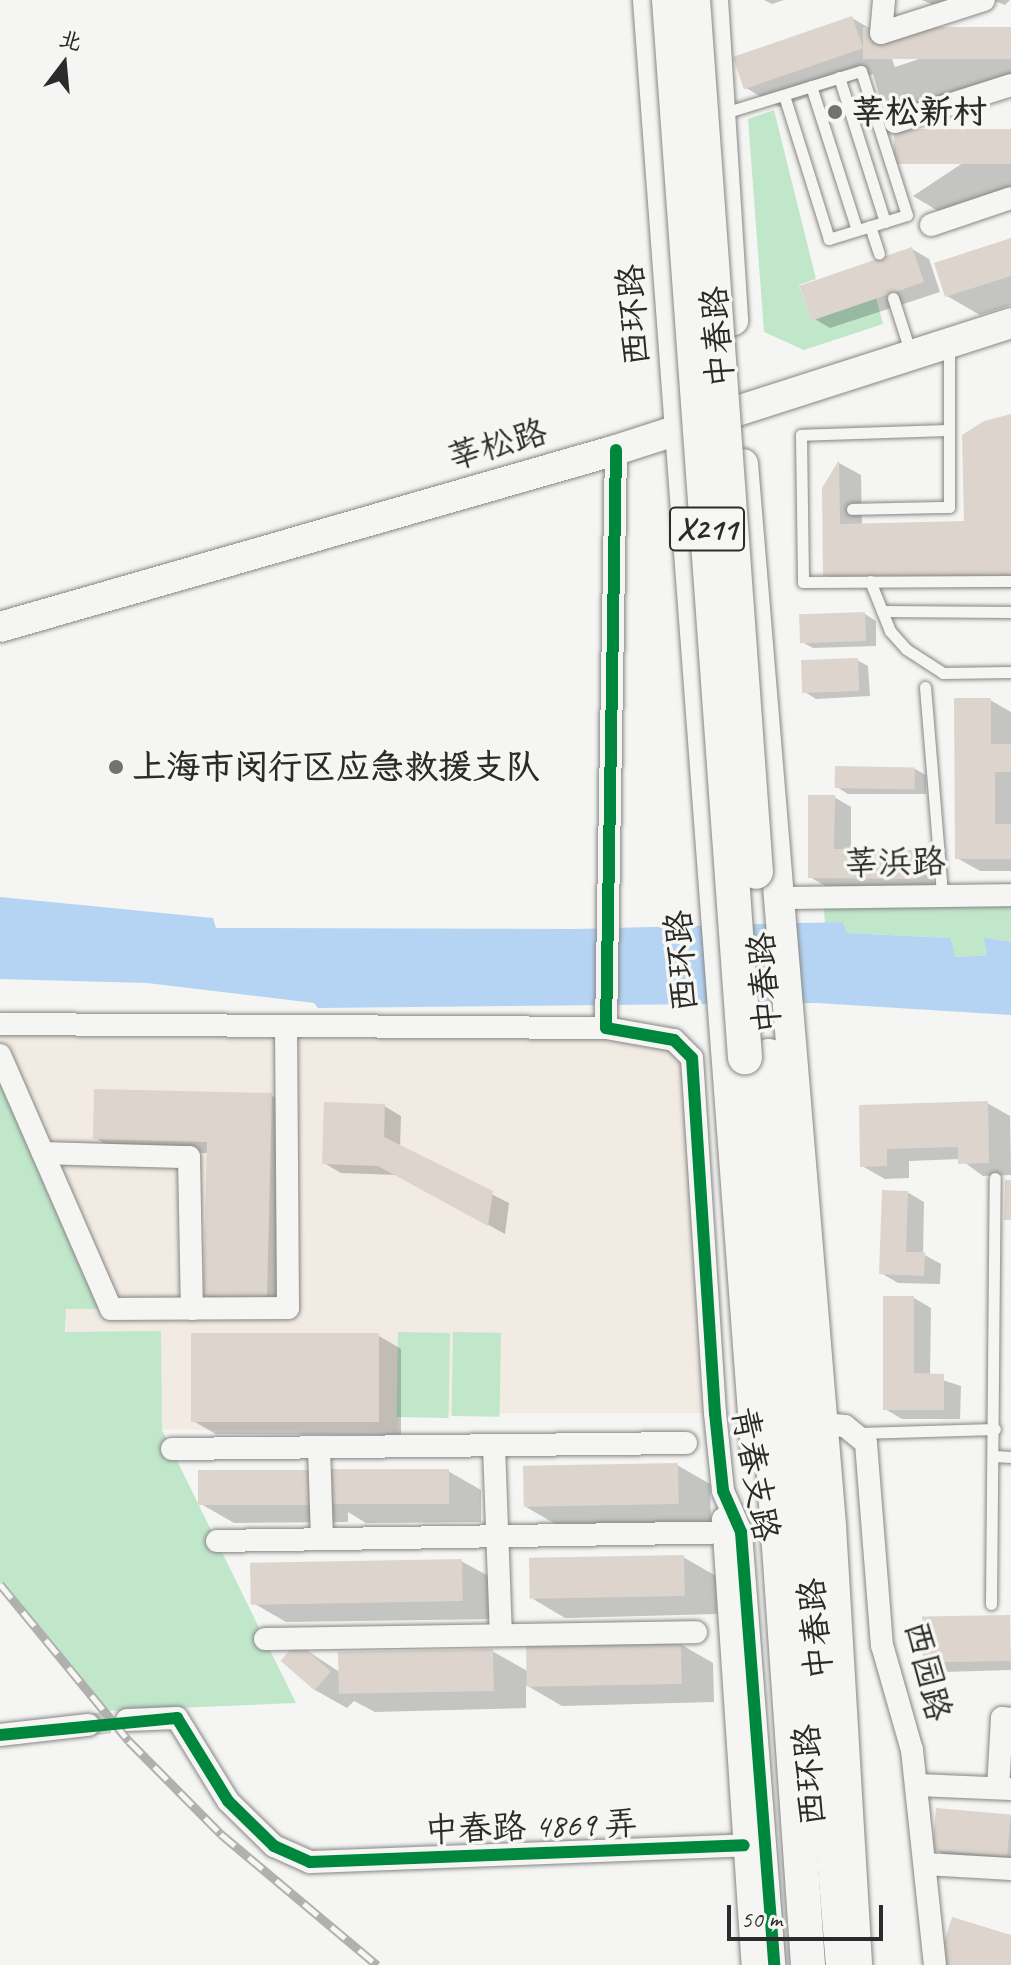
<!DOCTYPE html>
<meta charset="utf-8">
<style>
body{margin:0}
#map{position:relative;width:1011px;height:1965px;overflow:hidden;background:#f5f5f3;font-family:Caveat,"LXGW WenKai TC",sans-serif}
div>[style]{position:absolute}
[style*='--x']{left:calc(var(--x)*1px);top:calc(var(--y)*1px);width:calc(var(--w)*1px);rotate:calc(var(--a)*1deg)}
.built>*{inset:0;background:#f2ebe3}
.green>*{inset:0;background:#c0e7ca;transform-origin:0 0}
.water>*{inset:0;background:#b5d4f3}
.shadow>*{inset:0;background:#0003}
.building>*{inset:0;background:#ddd5cd;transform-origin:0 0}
.minor-tunnel>*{height:22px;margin-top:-11px;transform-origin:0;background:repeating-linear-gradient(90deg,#cdcdcb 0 22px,transparent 0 33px)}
.roads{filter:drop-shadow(0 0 2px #868685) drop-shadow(0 0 2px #868685)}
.service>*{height:11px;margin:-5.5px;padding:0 5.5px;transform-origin:5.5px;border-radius:5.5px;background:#f5f5f3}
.minor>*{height:22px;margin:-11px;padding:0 11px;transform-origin:11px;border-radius:11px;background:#f5f5f3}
.secondary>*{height:30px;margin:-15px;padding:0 15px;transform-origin:15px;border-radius:15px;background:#f5f5f3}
.primary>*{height:34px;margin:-17px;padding:0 17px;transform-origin:17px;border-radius:17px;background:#f5f5f3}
.rail>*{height:9px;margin-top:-4.5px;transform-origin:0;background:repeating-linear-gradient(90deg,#f6f6f2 0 18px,#b0b0af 0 36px);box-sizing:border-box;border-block:2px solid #b0b0af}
.bridges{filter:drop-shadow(0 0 2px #868685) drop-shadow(0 0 2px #868685)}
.primary-bridge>*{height:34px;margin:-17px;padding:0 17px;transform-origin:17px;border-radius:17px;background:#f5f5f3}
.cycleway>*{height:12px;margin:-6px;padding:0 6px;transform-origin:6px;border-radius:6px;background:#00873e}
.dots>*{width:22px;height:22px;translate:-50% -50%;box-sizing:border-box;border:4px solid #f6f6f2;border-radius:50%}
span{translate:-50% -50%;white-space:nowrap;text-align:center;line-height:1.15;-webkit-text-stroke:7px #f6f6f2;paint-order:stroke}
.shield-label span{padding:2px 6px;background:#f6f6f2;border:2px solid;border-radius:6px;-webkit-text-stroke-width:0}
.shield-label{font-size:32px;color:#2b2b2b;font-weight:700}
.poi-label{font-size:34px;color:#2b2b2b;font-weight:700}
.left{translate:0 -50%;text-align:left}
.street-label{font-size:34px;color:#2b2b2b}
.north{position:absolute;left:24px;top:24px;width:80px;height:80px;-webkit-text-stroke:6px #f6f6f2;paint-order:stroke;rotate:16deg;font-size:22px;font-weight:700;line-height:32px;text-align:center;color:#2b2b2b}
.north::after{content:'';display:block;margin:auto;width:28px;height:36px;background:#2b2b2b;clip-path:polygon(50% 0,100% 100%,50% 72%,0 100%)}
.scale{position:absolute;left:727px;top:1905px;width:156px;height:36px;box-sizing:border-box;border:4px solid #2b2b2b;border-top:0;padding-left:10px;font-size:24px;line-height:28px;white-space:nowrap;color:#2b2b2b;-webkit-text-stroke:6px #f6f6f2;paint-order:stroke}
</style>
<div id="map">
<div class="built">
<i style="clip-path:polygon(0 1024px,606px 1028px,684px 1046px,715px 1413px,398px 1413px,398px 1431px,65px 1429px,66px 1309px,110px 1309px,0 1055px)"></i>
</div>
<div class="green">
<i style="clip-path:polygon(774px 110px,816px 279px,799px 285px,811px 319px,876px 298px,883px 324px,804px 350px,764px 332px,748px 119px)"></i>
<i style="clip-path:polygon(1011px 895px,1011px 942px,985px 937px,987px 955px,954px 957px,951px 938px,847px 933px,843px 922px,825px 923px,823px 897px)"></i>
<i style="clip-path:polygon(0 1055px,111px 1309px,66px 1309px,65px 1332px,161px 1331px,162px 1430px,296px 1703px,103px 1711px,0 1584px)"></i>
<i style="left:453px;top:1332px;width:48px;height:84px;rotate:1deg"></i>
<i style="left:450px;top:1333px;width:85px;height:52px;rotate:91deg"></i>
</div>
<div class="water">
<i style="clip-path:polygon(0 897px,213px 918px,216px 928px,576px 929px,843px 922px,847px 933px,951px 938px,955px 957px,987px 955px,984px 937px,1011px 942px,1011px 1015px,817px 1003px,318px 1008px,314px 1003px,147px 983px,0 979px)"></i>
</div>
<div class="shadow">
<i style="clip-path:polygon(764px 0,784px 0,772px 4px)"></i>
<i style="clip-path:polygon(981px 0,965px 18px,922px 0)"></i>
<i style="clip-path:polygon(992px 0,1010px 0,1005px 5px)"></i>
<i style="clip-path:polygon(852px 18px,884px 37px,895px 67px,1011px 29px,1011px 88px,914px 120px,881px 101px,873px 74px,779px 107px,746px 88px)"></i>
<i style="clip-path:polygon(1011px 131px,1011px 193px,945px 215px,913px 196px)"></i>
<i style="clip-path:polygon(1011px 240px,1011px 305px,980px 315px,947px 296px)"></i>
<i style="clip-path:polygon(912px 249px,929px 259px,940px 292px,830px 328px,813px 318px)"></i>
<i style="clip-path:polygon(1011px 416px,1011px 588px,847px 588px,825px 575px,824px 488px,839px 463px,861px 475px,862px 526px,966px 523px)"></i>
<i style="clip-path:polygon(865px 614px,876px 621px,876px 646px,813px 648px,802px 642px)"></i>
<i style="clip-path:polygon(857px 660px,868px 666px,870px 696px,816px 699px,805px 692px)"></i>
<i style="clip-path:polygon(990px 700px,1011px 712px,1011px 871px,980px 871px,957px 858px)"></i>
<i style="clip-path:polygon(915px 769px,926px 775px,926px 794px,848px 794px,837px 787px)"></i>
<i style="clip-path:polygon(834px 797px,851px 807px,851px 852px,916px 852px,934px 862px,933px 888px,827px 887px,810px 877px)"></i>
<i style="clip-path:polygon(271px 1095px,294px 1109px,289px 1310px,228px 1308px,205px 1295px,208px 1153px,117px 1151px,95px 1138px)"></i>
<i style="clip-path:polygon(987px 1103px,1010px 1116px,1011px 1175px,983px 1176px,960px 1159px,909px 1161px,909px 1178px,885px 1179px,862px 1166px,861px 1107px)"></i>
<i style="clip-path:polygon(384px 1106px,401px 1116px,400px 1148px,509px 1203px,505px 1234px,397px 1175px,341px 1173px,324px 1163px)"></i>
<i style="clip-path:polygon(907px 1192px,924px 1202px,923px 1254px,941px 1264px,940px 1284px,898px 1283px,881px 1273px)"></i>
<i style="clip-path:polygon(914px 1298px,931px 1308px,930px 1376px,961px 1386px,960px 1419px,902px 1419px,885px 1409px)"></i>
<i style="clip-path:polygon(379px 1336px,401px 1349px,401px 1435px,216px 1434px,193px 1421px)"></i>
<i style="clip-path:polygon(677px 1465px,710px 1484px,711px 1522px,559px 1526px,526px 1507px)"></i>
<i style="clip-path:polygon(448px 1471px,481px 1490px,481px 1522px,366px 1523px,348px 1512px,348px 1522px,234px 1523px,201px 1504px,315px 1472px,334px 1482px)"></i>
<i style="clip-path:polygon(683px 1557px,716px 1576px,717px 1614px,565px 1618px,533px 1599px)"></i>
<i style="clip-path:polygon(461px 1561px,494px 1579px,495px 1619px,286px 1622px,253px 1603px)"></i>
<i style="clip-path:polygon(1009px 1617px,1011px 1670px,943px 1672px,926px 1662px)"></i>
<i style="clip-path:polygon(297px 1644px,341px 1673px,492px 1651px,529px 1672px,680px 1644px,713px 1663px,714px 1702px,562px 1706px,526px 1685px,526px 1708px,375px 1712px,354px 1701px,347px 1708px,315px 1690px)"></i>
<i style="clip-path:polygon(1011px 1816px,1011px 1871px,968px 1868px,935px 1849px)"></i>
</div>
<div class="building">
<i style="left:852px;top:16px;width:34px;height:126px;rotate:71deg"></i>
<i style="left:1011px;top:27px;width:32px;height:148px;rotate:90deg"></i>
<i style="left:1011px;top:129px;width:35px;height:117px;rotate:90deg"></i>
<i style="clip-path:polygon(1011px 238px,1011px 276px,945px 297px,934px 263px)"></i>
<i style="left:912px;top:247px;width:37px;height:119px;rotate:71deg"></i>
<i style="clip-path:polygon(1011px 414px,1011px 576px,823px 576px,822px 488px,839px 460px,840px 524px,964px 521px,962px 435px,984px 421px)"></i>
<i style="left:865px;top:612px;width:29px;height:66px;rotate:88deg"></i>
<i style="left:858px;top:658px;width:33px;height:57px;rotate:88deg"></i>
<i style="clip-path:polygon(954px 698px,991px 698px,991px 744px,1011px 744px,1011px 772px,995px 772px,995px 824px,1011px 824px,1011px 859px,955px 859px)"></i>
<i style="left:835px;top:766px;width:80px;height:22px;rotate:1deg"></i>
<i style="clip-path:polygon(808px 795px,835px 795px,834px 849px,917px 850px,917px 879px,808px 878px)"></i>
<i style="clip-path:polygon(94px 1089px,272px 1093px,267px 1298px,203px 1296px,207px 1142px,93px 1139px)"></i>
<i style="clip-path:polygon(988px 1101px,989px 1163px,958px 1164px,958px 1147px,887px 1149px,887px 1166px,860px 1167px,859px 1105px)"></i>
<i style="clip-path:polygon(324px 1102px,385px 1104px,384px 1137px,493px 1191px,488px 1226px,378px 1166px,322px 1164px)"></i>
<i style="clip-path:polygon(1005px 1180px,1011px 1180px,1011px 1220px,1004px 1220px)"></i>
<i style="clip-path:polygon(882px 1190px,908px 1191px,906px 1252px,925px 1252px,924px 1276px,879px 1274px)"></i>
<i style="clip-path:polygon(883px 1296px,914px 1296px,914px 1373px,944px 1374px,944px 1410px,883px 1410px)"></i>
<i style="left:191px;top:1333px;width:188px;height:89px"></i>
<i style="left:678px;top:1463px;width:41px;height:155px;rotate:89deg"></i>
<i style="left:449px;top:1469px;width:35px;height:118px;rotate:90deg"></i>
<i style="left:198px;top:1470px;width:118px;height:35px"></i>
<i style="left:684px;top:1555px;width:41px;height:155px;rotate:89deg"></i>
<i style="left:462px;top:1559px;width:42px;height:212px;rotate:89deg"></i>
<i style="left:1010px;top:1615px;width:46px;height:88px;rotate:89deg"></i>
<i style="left:297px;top:1642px;width:45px;height:25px;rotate:41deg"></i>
<i style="left:681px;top:1642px;width:42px;height:155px;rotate:89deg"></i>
<i style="left:493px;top:1649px;width:42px;height:155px;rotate:89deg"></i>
<i style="left:936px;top:1808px;width:75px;height:42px;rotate:5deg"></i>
<i style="clip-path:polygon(952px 1917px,1011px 1935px,1011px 1965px,937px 1965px)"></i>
</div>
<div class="minor-tunnel">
<i style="--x:88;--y:1725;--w:39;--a:-7"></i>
</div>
<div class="roads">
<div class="service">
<i style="--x:839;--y:77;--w:152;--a:72.4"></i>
<i style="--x:811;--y:86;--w:151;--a:72.3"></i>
<i style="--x:721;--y:114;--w:146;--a:-17.1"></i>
<i style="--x:861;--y:71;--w:151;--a:72.3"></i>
<i style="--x:907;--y:215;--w:82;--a:162.9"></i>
<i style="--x:829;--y:239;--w:151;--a:-107.4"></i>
<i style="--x:870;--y:226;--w:29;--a:72"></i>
<i style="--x:893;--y:298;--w:59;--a:72.2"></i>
<i style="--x:949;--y:430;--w:148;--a:178.1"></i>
<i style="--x:801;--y:435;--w:147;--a:89.2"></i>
<i style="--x:803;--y:582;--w:208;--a:-0.3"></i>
<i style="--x:852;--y:509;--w:97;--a:-1.2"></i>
<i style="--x:949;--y:507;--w:163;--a:-90"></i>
<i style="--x:870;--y:581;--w:54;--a:68.2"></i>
<i style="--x:890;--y:631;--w:24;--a:48"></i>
<i style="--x:906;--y:649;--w:44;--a:33"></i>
<i style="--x:943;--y:673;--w:68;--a:-0.8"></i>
<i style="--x:882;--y:611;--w:129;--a:0.4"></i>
<i style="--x:925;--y:687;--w:210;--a:85.3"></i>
<i style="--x:859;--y:1433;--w:136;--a:-1.7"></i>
<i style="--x:994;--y:1456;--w:17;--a:3"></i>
<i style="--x:991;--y:1604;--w:426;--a:-89.5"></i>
</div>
<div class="minor">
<i style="--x:884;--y:0;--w:33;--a:95"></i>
<i style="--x:881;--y:33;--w:108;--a:-17.8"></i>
<i style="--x:895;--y:122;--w:122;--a:-17.7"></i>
<i style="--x:931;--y:225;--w:84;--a:-18.6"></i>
<i style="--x:616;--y:450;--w:578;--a:90.99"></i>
<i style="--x:606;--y:1028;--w:69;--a:10"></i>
<i style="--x:674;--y:1040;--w:25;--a:45"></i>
<i style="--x:692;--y:1058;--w:356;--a:86.3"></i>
<i style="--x:715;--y:1413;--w:78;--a:84.1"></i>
<i style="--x:723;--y:1491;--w:45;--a:66.3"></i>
<i style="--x:741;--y:1532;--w:434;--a:85.6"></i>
<i style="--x:779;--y:898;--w:232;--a:-0.7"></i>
<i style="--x:0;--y:1024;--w:606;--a:0.38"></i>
<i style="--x:0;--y:1055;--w:277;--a:66.4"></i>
<i style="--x:111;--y:1309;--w:177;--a:-0.3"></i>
<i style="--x:288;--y:1308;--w:281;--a:-90.4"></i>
<i style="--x:43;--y:1153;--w:146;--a:1.6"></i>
<i style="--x:189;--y:1157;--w:152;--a:88.9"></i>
<i style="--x:823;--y:1424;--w:22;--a:5"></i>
<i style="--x:845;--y:1426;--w:27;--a:39"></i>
<i style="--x:866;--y:1443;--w:203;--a:85.5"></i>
<i style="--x:882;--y:1645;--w:109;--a:74.1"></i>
<i style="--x:912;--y:1750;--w:216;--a:83.9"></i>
<i style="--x:494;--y:1446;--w:189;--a:87.9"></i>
<i style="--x:319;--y:1448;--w:91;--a:88.1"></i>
<i style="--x:172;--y:1449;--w:514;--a:-0.67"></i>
<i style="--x:723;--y:1519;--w:447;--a:86.2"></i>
<i style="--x:217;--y:1541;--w:524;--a:-0.98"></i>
<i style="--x:265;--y:1639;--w:431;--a:-0.9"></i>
<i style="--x:127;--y:1720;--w:50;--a:-2.3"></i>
<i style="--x:177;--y:1718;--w:97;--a:58.4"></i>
<i style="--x:228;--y:1801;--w:64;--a:44.4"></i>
<i style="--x:274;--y:1846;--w:39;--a:24"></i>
<i style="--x:310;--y:1862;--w:434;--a:-2.2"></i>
<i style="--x:0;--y:1735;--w:89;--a:-6.5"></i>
<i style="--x:918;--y:1785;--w:93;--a:2.5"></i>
<i style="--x:998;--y:1788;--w:70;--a:-86.7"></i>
<i style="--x:1002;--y:1718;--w:9;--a:6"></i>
<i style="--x:925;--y:1864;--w:86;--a:3.3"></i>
</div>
<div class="secondary">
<i style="--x:648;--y:0;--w:1457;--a:85.75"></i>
<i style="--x:713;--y:0;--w:321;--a:86.4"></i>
<i style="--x:743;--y:464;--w:1066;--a:85.26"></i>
<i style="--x:831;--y:1526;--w:440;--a:86.6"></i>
<i style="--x:0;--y:627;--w:641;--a:-16.03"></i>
<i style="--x:616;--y:450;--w:415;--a:-17.8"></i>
</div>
<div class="primary">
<i style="--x:769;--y:1056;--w:912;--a:85.35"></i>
<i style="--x:745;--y:1057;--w:910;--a:86.03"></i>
</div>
</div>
<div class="rail">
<i style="--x:0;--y:1584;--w:203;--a:50.6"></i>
<i style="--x:129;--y:1741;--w:131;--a:45.3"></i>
<i style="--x:221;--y:1834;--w:204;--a:40"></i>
</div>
<div class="bridges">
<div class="primary-bridge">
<i style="--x:669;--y:0;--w:1060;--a:85.89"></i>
<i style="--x:693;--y:0;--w:874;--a:85.87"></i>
</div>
</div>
<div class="cycleway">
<i style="--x:616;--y:450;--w:578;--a:90.99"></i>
<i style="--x:606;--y:1028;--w:69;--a:10"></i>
<i style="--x:674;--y:1040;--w:25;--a:45"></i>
<i style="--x:692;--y:1058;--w:356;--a:86.3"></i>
<i style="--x:715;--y:1413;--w:78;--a:84.1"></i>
<i style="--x:723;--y:1491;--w:45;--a:66.3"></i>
<i style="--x:741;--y:1532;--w:434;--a:85.6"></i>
<i style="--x:0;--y:1735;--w:178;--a:-5.5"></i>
<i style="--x:177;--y:1718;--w:97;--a:58.4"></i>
<i style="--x:228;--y:1801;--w:64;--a:44.4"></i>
<i style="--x:274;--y:1846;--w:39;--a:24"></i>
<i style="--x:310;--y:1862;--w:434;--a:-2.2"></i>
</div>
<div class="dots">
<i style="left:835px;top:112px;background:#727271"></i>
<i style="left:116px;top:767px;background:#727271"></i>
</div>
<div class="shield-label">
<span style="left:707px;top:529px">X211</span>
</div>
<div class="poi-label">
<span class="left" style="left:851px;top:112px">莘松新村</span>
<span class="left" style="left:132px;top:767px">上海市闵行区应急救援支队</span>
</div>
<div class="street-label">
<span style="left:633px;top:315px;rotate:-94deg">西环路</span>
<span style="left:717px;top:337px;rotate:-94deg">中春路</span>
<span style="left:497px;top:444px;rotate:-16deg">莘松路</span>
<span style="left:895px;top:862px;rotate:-1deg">莘浜路</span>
<span style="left:681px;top:961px;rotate:-94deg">西环路</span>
<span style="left:764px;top:983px;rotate:-94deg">中春路</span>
<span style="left:756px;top:1474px;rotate:80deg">青春支路</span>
<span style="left:815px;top:1629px;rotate:-95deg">中春路</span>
<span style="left:928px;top:1671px;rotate:76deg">西园路</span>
<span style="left:809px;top:1775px;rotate:-94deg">西环路</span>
<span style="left:531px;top:1826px;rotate:-2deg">中春路 4869 弄</span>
</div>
<div class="north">北</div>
<div class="scale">50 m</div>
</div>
